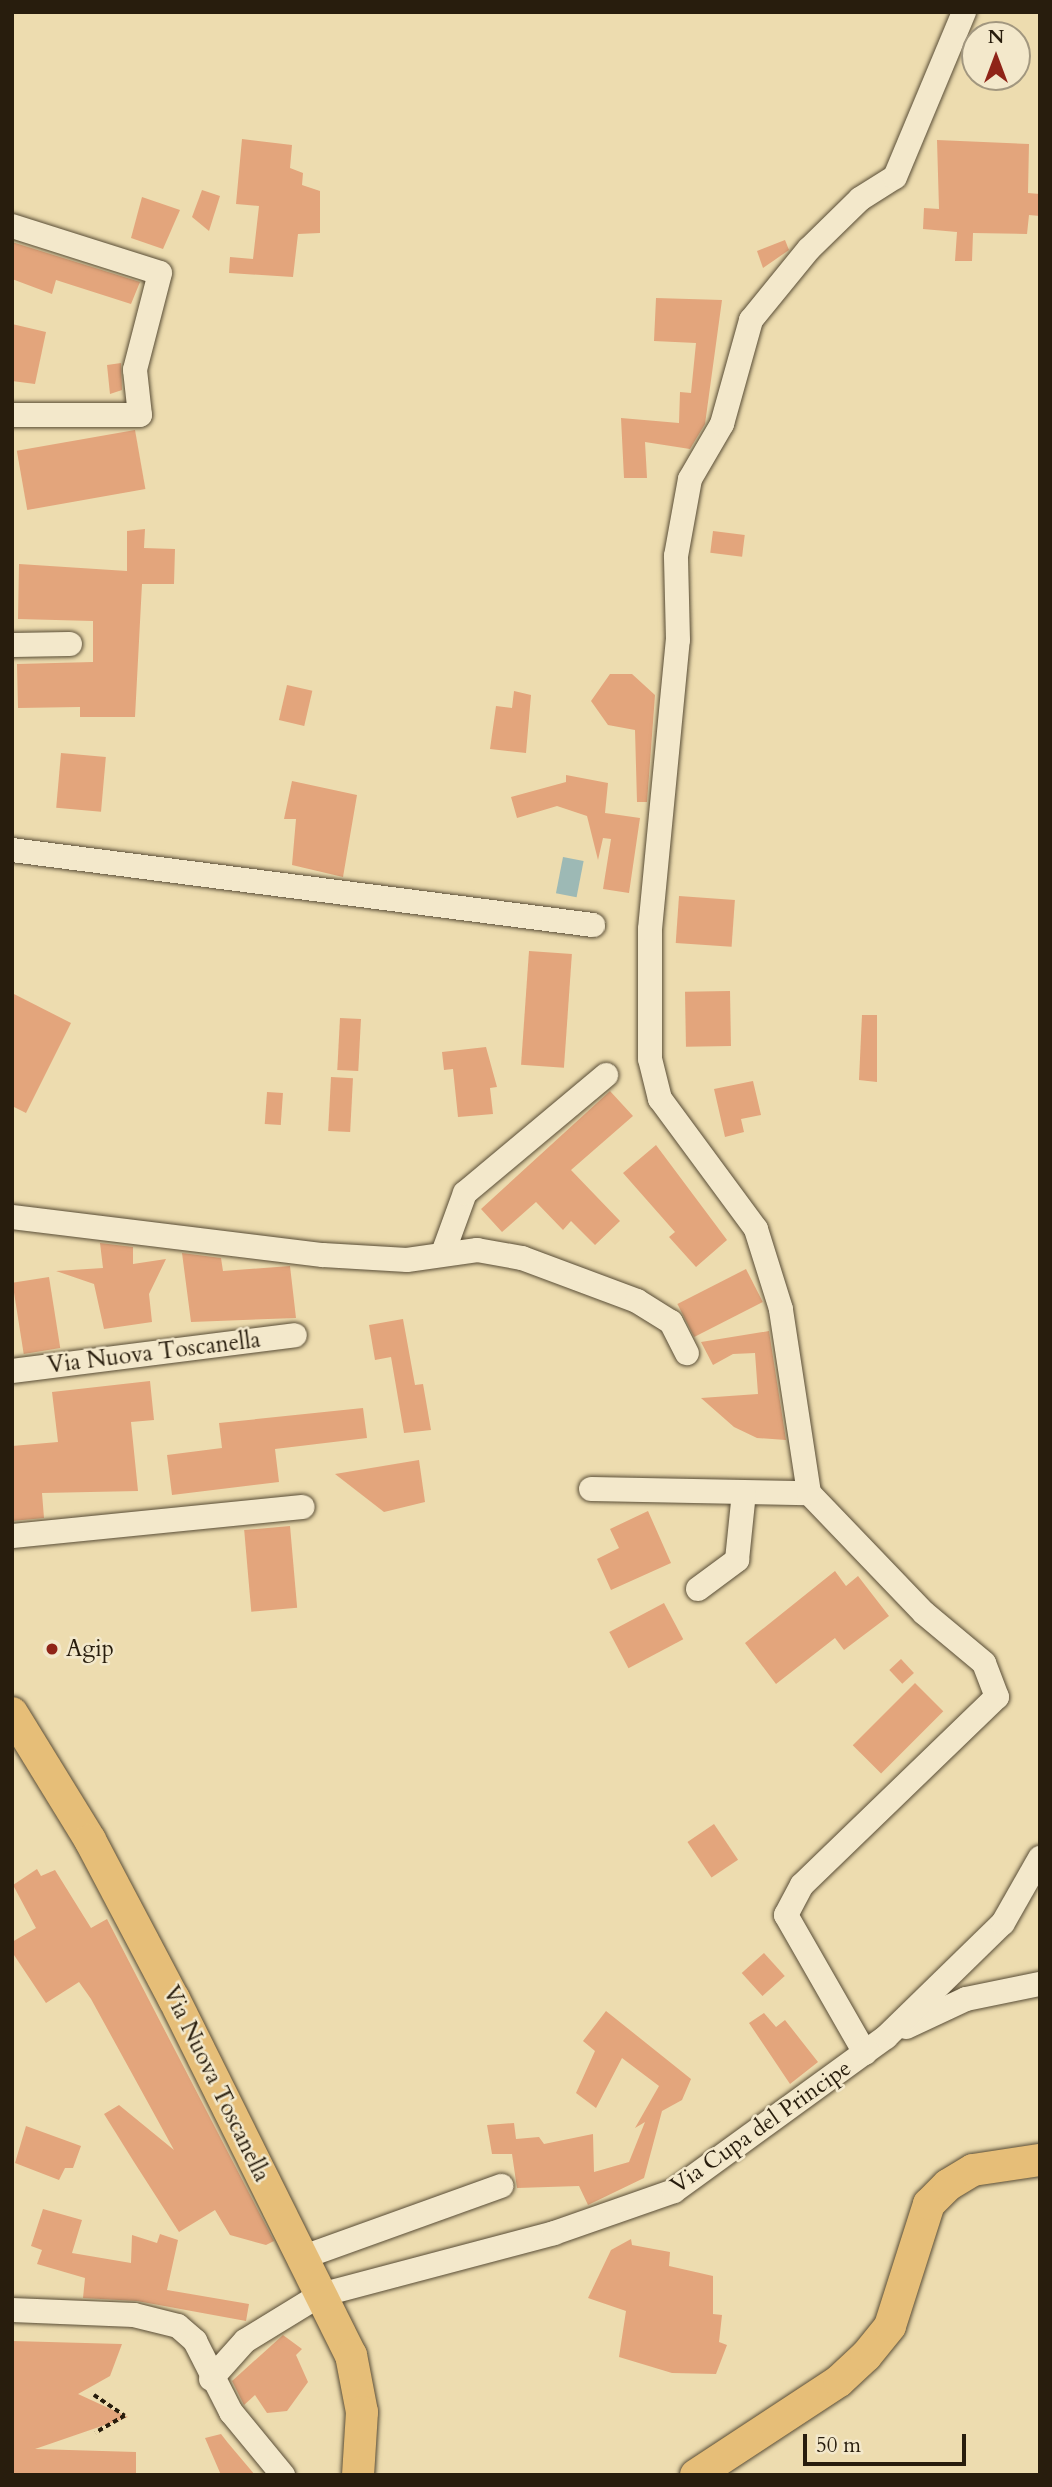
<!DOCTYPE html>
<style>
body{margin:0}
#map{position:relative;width:1052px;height:2487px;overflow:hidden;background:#eddcaf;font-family:Cardo,serif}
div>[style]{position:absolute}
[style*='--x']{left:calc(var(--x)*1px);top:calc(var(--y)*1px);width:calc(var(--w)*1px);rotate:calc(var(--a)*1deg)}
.water>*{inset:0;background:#9db9b5;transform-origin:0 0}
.building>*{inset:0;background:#e3a57c;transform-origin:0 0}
.path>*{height:3.5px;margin-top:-1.75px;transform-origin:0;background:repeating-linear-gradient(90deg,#281d0d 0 5px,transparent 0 8.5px)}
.roads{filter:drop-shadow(0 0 2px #594d36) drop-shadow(0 0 2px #594d36)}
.minor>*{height:24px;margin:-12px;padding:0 12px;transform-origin:12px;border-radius:12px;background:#f3e8cb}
.major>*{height:32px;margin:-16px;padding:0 16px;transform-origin:16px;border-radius:16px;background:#e6be78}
.dots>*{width:19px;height:19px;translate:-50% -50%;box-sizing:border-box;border:4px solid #f3e8cb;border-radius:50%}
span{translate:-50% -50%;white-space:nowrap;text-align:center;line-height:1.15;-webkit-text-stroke:5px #f3e8cb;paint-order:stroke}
.street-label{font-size:23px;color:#281d0d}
.poi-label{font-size:23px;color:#281d0d}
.left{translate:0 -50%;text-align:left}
.frame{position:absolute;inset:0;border:14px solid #281d0d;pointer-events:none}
.north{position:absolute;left:961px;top:21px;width:70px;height:70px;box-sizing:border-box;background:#f3e8cb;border:2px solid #a2977f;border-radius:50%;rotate:0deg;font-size:19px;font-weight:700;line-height:28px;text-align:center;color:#281d0d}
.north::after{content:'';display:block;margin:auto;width:24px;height:32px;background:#8f2418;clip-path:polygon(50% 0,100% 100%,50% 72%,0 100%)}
.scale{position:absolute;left:803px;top:2434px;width:163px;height:32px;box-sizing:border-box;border:4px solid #281d0d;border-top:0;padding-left:9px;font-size:21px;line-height:24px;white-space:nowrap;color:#281d0d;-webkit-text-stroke:5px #f3e8cb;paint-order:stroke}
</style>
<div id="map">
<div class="water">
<i style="left:563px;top:857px;width:21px;height:37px;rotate:11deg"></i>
</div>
<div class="building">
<i style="clip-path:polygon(242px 139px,292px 145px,290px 168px,303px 173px,302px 185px,320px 191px,320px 233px,298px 234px,293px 277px,229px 273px,230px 257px,253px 259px,259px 206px,236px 204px)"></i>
<i style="clip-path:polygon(937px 140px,1029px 144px,1028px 193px,1040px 194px,1040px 216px,1029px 215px,1027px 234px,973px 233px,972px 261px,955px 261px,957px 232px,923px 229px,924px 208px,939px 209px)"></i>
<i style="clip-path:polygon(202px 190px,220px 196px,209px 231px,192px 217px)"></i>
<i style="clip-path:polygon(142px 197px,180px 210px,163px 249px,131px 238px)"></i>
<i style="clip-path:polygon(785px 240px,789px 250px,763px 268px,757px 251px)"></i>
<i style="clip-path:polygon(12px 242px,140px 282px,131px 304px,56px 280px,52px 294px,12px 279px)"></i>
<i style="clip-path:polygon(656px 298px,722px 300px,705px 424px,690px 449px,645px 442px,647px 478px,624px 478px,621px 418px,679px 423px,680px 392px,691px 393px,696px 343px,654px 341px)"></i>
<i style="clip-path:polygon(12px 324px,46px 332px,35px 384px,12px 381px)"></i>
<i style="clip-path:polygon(121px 363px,122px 390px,110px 394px,107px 365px)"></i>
<i style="left:135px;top:430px;width:60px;height:120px;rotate:80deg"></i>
<i style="clip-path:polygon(145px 529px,144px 548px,175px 549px,174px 584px,142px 584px,135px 717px,80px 717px,80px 707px,18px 708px,17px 664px,93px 662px,93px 621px,18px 619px,19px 564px,127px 571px,127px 531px)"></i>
<i style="left:713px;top:531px;width:32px;height:22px;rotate:7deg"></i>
<i style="clip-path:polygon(610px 674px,632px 674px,655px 695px,647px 802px,637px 802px,635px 730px,608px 725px,591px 701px)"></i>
<i style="left:287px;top:685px;width:26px;height:36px;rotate:13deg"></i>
<i style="clip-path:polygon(514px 691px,531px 695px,526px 753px,490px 749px,496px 706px,512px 708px)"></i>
<i style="left:61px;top:753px;width:45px;height:55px;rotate:5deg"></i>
<i style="clip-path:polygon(566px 775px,608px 783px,605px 813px,640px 818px,629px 893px,603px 889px,611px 839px,603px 838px,598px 860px,587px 816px,557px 806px,517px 818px,511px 797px,566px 782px)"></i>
<i style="clip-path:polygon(292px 781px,357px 795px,343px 877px,292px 865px,296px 819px,284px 819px)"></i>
<i style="left:679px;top:896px;width:56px;height:47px;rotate:4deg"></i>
<i style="left:529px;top:951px;width:43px;height:114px;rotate:4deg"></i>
<i style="left:730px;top:991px;width:55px;height:45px;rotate:89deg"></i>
<i style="clip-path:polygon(12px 993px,71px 1023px,26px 1113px,12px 1106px)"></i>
<i style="clip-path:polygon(862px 1015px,877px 1015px,877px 1082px,859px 1080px)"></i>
<i style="left:340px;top:1018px;width:21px;height:52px;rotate:3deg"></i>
<i style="clip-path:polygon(486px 1047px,497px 1087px,490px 1088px,493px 1114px,458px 1117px,453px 1069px,444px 1070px,442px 1052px)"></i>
<i style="left:331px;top:1077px;width:22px;height:54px;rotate:3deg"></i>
<i style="clip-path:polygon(753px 1081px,761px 1115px,741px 1119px,744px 1132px,725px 1137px,714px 1089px)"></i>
<i style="clip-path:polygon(610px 1091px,633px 1116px,571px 1170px,620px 1221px,595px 1245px,571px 1221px,563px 1230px,536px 1202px,502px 1232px,481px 1209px)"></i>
<i style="left:267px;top:1092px;width:16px;height:32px;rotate:4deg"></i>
<i style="clip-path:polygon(656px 1145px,727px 1240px,696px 1267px,669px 1237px,675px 1232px,623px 1173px)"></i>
<i style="clip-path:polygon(100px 1243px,133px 1247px,133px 1264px,166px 1259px,149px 1294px,152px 1322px,104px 1329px,94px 1284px,56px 1271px,103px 1268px)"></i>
<i style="clip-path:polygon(182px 1253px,221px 1258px,223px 1271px,290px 1266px,296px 1318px,191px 1322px)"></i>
<i style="left:746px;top:1269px;width:37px;height:77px;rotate:63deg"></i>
<i style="left:49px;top:1277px;width:72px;height:37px;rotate:81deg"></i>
<i style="clip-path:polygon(403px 1319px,415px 1385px,423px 1384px,431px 1430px,404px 1433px,391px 1357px,375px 1360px,369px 1325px)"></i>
<i style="clip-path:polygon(769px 1331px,786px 1440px,757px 1438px,734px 1427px,701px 1398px,758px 1394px,755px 1353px,733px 1354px,713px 1365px,701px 1342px)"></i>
<i style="clip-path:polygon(150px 1381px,154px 1420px,131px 1422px,138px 1491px,42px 1493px,44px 1518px,12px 1521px,12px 1446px,58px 1442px,52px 1392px)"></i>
<i style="clip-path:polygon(363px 1408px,367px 1438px,275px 1449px,279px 1482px,172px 1495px,167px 1455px,222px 1448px,219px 1423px)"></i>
<i style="clip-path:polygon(419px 1460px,425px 1502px,384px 1512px,335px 1474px)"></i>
<i style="clip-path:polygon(648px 1511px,671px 1563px,611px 1590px,597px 1559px,619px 1548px,610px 1529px)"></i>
<i style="left:290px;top:1526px;width:82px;height:46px;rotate:85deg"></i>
<i style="clip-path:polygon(835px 1571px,846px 1586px,858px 1576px,889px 1616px,844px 1650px,835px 1638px,776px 1684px,745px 1643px)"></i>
<i style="left:664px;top:1603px;width:41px;height:62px;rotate:62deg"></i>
<i style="left:901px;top:1659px;width:19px;height:16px;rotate:47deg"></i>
<i style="left:915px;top:1683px;width:40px;height:88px;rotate:45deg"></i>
<i style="left:714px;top:1824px;width:43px;height:32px;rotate:56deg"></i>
<i style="clip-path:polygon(37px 1869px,41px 1876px,55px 1870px,91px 1928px,107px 1919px,274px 2241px,266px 2245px,230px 2235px,215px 2210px,179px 2232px,134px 2162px,104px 2114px,119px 2105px,174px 2150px,91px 1999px,79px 1982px,46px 2003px,12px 1952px,12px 1942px,36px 1928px,13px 1885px)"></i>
<i style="left:764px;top:1953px;width:31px;height:30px;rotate:48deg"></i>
<i style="clip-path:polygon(606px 2011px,691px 2079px,682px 2100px,662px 2111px,644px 2178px,588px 2205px,579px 2186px,517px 2188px,512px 2154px,492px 2154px,487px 2125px,514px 2123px,516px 2139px,539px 2137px,544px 2144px,593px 2134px,594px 2172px,629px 2162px,645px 2122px,635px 2128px,659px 2086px,622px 2058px,596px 2108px,576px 2093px,595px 2051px,583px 2041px)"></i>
<i style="clip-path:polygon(764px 2013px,776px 2027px,785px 2020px,818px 2062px,790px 2084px,749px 2023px)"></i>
<i style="clip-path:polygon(26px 2126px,81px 2146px,73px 2168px,65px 2168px,59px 2180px,15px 2163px)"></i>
<i style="clip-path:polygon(43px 2209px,82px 2220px,72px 2253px,131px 2263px,132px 2235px,157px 2243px,160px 2234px,178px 2240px,167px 2290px,249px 2304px,246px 2321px,137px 2301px,83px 2298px,85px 2278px,37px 2264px,42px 2250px,31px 2246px)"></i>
<i style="clip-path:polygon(631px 2239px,632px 2245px,670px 2252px,669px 2266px,713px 2276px,713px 2314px,722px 2315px,719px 2342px,727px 2345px,716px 2374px,672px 2373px,619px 2357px,626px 2311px,588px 2298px,611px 2250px)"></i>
<i style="clip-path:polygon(283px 2335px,302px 2349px,296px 2355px,308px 2382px,287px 2411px,267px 2413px,255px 2395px,244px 2405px,232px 2381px)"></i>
<i style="clip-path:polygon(12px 2341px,122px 2344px,110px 2376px,78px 2394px,128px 2417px,35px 2449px,136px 2452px,136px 2475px,12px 2475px)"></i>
<i style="clip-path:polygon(221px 2434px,228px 2443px,255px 2475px,221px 2475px,205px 2438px)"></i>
</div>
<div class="path">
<i style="--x:94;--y:2395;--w:37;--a:34"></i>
<i style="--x:125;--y:2416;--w:34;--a:150"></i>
</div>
<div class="roads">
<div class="minor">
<i style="--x:12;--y:226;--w:155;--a:17.6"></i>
<i style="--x:160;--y:273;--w:100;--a:104.5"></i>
<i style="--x:135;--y:370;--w:45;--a:83.7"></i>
<i style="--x:140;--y:415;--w:128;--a:180"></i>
<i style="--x:12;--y:645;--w:58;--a:-1"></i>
<i style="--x:12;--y:850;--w:586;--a:7.36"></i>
<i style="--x:12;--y:1217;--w:313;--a:7"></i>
<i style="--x:323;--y:1255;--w:84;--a:3.4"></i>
<i style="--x:407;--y:1260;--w:71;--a:-8.1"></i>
<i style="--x:477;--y:1250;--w:46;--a:10.1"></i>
<i style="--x:522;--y:1258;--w:123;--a:20.5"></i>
<i style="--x:637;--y:1301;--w:40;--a:32"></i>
<i style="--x:671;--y:1322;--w:35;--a:63"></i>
<i style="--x:443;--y:1253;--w:64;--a:-69.9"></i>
<i style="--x:465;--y:1193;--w:184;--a:-39.9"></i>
<i style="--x:12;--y:1371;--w:285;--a:-7.2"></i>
<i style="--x:591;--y:1489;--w:218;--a:1.1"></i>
<i style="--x:12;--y:1536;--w:292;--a:-5.7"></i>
<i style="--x:698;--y:1589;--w:49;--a:-36.6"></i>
<i style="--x:737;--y:1560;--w:68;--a:-84.1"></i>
<i style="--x:906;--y:2027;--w:66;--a:-25"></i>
<i style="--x:966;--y:1999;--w:76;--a:-11.5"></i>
<i style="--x:865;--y:2053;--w:159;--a:-119.8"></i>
<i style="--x:786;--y:1915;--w:34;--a:-62"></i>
<i style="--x:802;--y:1885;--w:271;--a:-44"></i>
<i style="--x:997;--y:1697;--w:36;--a:-111"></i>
<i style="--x:984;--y:1663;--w:78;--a:-140.2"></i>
<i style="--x:924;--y:1613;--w:166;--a:-133.8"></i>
<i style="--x:809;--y:1493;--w:186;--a:-98.7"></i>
<i style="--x:781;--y:1309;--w:84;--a:-107.4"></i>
<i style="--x:756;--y:1229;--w:162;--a:-126.4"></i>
<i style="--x:660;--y:1099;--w:41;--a:-104"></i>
<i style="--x:650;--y:1059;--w:130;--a:-90"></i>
<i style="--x:650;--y:929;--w:290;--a:-84.5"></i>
<i style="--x:678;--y:640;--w:84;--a:-91.4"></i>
<i style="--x:676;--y:556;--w:78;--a:-79.7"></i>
<i style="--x:690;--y:479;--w:64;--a:-59.8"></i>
<i style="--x:722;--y:424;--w:108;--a:-74.4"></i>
<i style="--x:751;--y:320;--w:92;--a:-50.8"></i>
<i style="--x:809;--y:249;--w:71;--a:-44.4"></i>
<i style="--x:860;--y:199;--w:41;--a:-32.2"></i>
<i style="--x:895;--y:177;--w:179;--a:-67.3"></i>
<i style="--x:301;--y:2258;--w:213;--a:-19.8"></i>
<i style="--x:12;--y:2310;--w:122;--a:2.3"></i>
<i style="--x:134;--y:2315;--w:45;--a:14"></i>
<i style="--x:178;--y:2326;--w:23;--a:41"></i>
<i style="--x:195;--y:2341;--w:80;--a:63.1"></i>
<i style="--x:231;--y:2412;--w:82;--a:50.5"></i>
<i style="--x:211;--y:2379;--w:51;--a:-48.2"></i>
<i style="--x:245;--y:2341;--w:88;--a:-31.5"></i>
<i style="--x:320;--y:2295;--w:242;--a:-14.8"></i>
<i style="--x:554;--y:2233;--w:127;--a:-19.3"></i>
<i style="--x:674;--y:2191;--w:262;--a:-36"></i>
<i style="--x:886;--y:2037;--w:163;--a:-44.3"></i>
<i style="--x:1003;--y:1923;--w:75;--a:-60.4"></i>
</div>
<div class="major">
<i style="--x:12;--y:1713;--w:149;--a:58.4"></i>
<i style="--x:90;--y:1840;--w:180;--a:62.2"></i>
<i style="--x:174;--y:1999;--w:398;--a:63.6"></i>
<i style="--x:351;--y:2355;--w:58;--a:79.1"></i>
<i style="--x:362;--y:2412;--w:63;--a:93.6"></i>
<i style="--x:696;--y:2475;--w:171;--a:-33.3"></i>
<i style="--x:839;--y:2381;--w:37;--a:-43"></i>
<i style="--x:866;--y:2356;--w:38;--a:-51"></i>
<i style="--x:890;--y:2326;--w:128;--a:-72.3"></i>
<i style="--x:929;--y:2204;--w:27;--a:-45"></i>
<i style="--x:948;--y:2185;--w:29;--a:-31"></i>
<i style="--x:973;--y:2170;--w:68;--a:-8.5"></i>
</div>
</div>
<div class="dots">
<i style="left:52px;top:1649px;background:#8f2418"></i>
</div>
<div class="street-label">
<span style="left:154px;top:1353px;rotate:-7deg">Via Nuova Toscanella</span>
<span style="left:216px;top:2084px;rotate:64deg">Via Nuova Toscanella</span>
<span style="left:761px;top:2127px;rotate:-35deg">Via Cupa del Principe</span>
</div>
<div class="poi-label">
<span class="left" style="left:66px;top:1649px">Agip</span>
</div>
<div class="frame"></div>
<div class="north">N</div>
<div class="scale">50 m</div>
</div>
